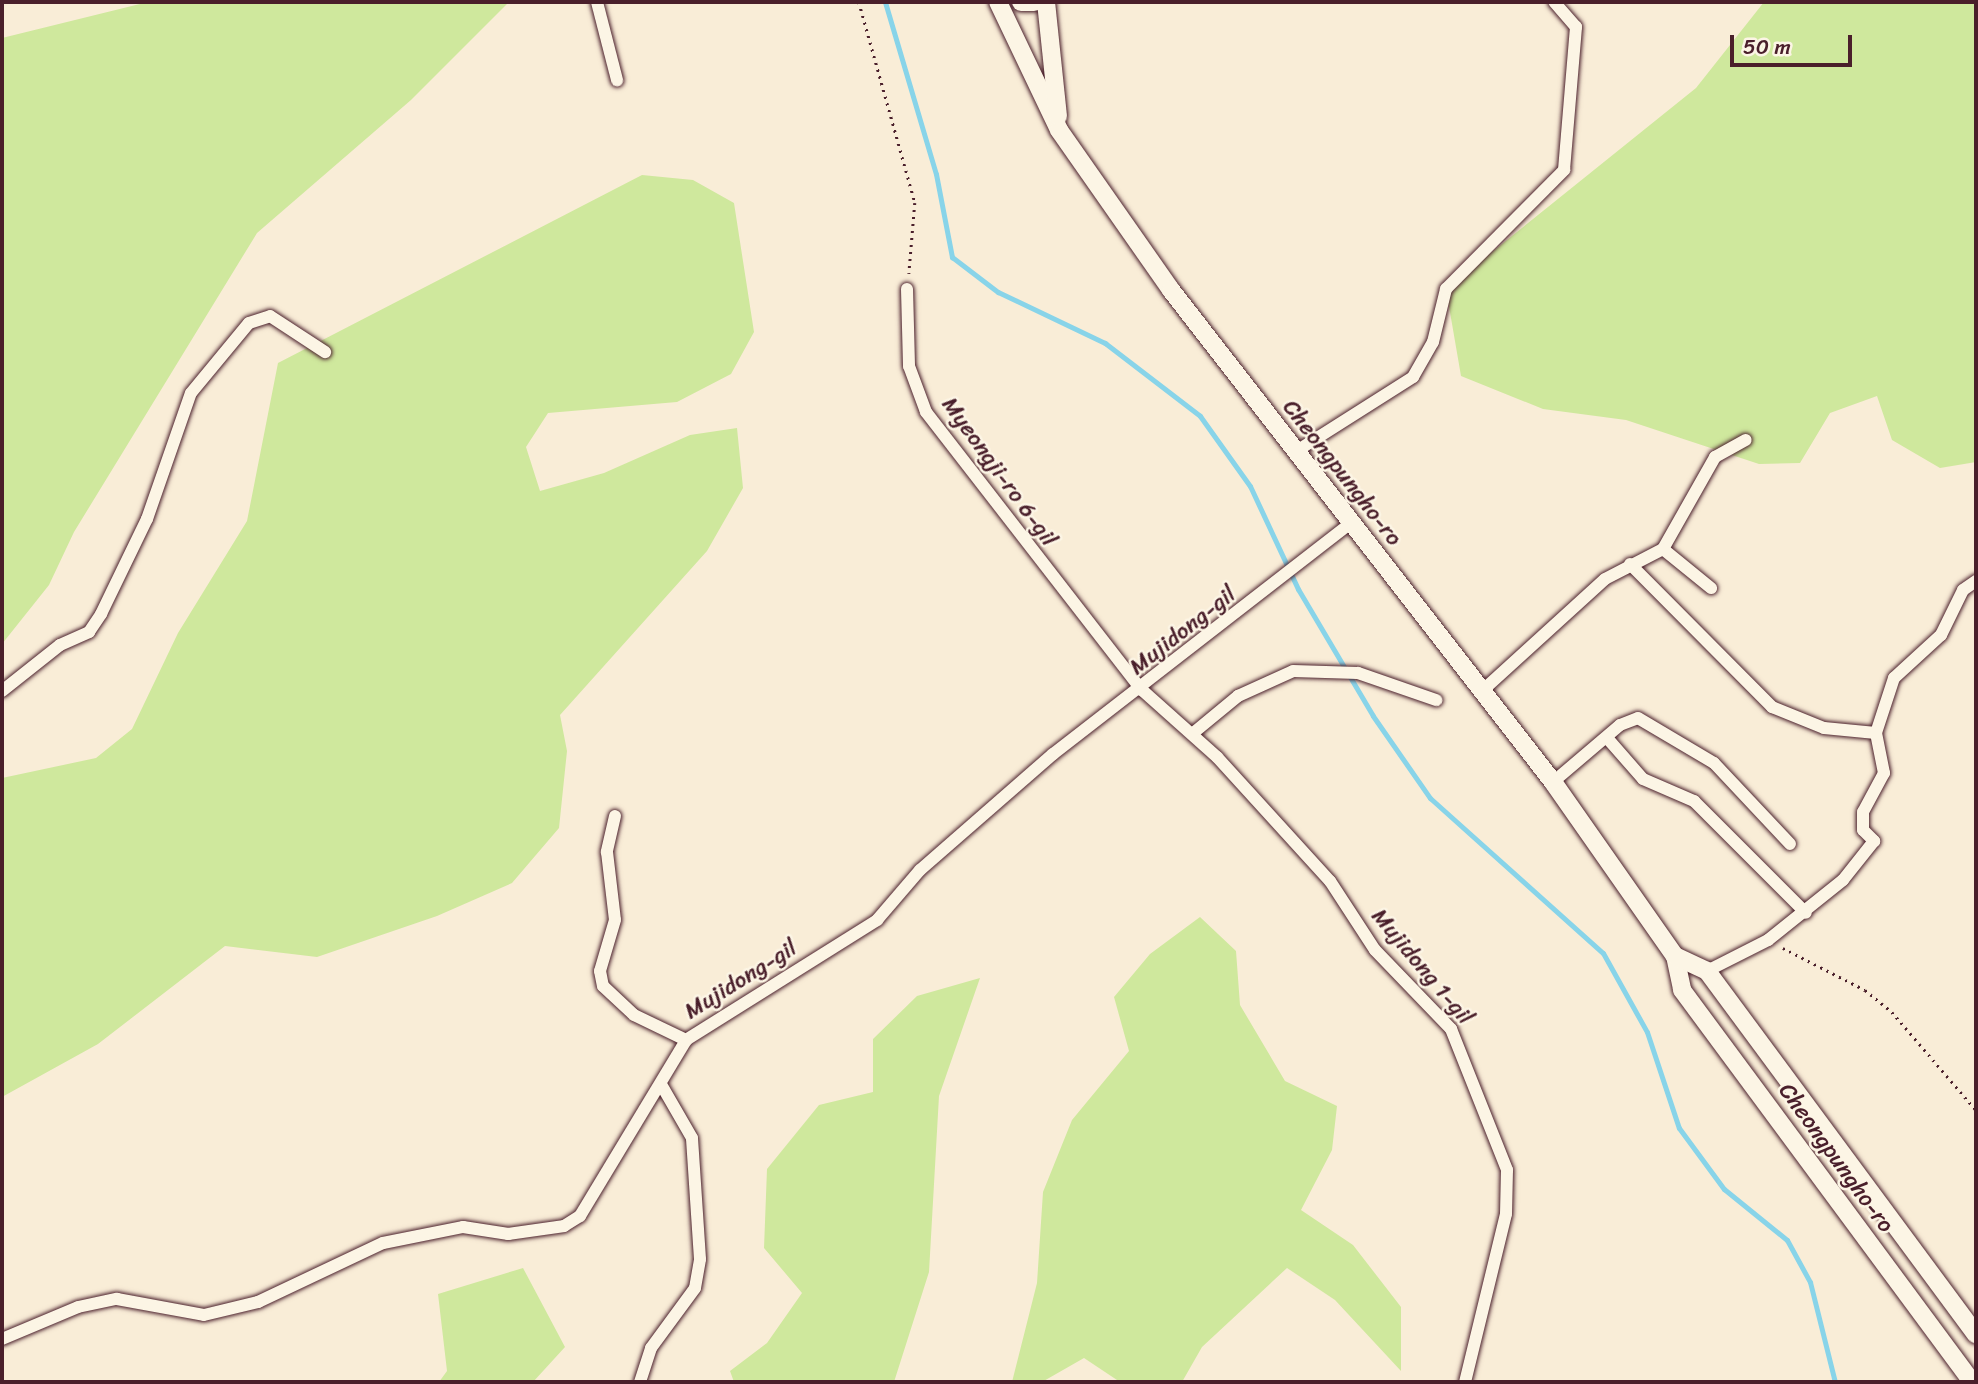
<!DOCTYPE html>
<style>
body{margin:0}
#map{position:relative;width:1978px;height:1384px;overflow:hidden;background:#f9edd7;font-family:Sriracha,sans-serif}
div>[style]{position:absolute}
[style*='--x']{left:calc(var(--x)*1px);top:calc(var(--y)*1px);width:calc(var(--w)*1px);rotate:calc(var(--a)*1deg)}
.green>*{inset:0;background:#cfe89d}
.stream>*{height:5px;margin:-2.5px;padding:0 2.5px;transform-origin:2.5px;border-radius:2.5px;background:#88d4e9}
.path>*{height:2.5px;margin-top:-1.25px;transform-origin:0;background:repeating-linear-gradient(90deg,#4a1f2b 0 2px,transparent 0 7px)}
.roads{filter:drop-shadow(0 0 2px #4a1f2b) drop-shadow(0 0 2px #4a1f2b)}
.street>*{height:12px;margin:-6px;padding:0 6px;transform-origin:6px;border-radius:6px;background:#fcf5e5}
.secondary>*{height:18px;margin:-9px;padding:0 9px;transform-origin:9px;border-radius:9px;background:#fcf5e5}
span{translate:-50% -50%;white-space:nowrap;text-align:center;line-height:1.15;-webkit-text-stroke:5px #fcf5e5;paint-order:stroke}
.street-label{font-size:23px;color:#4a1f2b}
.frame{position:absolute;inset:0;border:4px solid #4a1f2b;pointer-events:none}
.scale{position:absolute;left:1730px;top:35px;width:122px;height:32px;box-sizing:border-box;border:4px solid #4a1f2b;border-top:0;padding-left:9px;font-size:21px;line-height:24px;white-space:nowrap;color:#4a1f2b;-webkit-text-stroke:5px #fcf5e5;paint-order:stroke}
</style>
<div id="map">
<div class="green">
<i style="clip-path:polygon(148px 2px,509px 2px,411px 100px,257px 233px,74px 532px,49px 585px,2px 644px,2px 38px)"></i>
<i style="clip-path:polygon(1764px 2px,1976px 2px,1976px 462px,1940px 468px,1892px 440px,1877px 396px,1830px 413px,1800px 463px,1759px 464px,1626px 420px,1543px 409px,1461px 376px,1446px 289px,1696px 88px)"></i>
<i style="clip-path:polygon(642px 175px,693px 180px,734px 203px,754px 332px,731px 374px,677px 402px,548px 413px,526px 447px,540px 491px,604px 473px,690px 435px,737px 428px,743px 488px,707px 551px,560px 715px,567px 751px,559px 828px,512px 883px,437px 916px,317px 957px,225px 946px,98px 1044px,2px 1097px,2px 778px,96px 758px,132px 729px,178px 633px,247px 521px,278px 363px)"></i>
<i style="clip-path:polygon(1200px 917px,1236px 951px,1240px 1005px,1285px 1081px,1337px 1106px,1332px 1150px,1301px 1210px,1353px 1245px,1401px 1307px,1401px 1371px,1335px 1300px,1287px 1268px,1202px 1347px,1182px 1382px,1120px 1382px,1084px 1358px,1042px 1382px,1012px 1382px,1037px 1283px,1043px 1192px,1072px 1120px,1129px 1051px,1114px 997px,1150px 954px)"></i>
<i style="clip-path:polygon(980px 978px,939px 1096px,929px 1272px,894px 1382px,734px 1382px,730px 1371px,767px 1343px,802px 1293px,764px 1248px,767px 1169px,819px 1105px,873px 1092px,873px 1039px,917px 996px)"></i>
<i style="clip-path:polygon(523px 1268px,565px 1347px,533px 1382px,439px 1382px,447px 1371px,438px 1294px)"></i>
</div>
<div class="stream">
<i style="--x:885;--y:2;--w:179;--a:73.5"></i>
<i style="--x:936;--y:174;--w:85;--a:79.1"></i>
<i style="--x:952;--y:257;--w:58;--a:37.3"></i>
<i style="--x:998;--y:292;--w:119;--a:25.5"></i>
<i style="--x:1105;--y:343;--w:120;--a:37.5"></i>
<i style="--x:1200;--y:416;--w:86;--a:54.5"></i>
<i style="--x:1250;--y:486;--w:114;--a:65"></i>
<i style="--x:1298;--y:589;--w:147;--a:59.4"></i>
<i style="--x:1373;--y:716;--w:100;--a:55.2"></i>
<i style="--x:1430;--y:798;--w:232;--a:41.9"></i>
<i style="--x:1603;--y:953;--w:90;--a:60.9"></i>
<i style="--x:1647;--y:1032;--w:101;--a:71.6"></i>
<i style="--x:1679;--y:1128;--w:76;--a:53.6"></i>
<i style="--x:1724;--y:1189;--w:81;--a:39"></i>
<i style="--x:1787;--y:1240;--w:48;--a:61.3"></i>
<i style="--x:1810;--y:1282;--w:103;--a:76"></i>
</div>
<div class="path">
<i style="--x:859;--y:2;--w:209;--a:74.4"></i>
<i style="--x:915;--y:203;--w:71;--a:94.8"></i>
<i style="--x:1783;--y:948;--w:92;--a:27.1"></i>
<i style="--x:1865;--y:990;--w:35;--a:39"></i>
<i style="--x:1892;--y:1012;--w:129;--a:49.4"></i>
</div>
<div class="roads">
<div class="street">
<i style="--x:597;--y:2;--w:81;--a:75.6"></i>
<i style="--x:907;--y:289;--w:77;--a:88.5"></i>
<i style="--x:909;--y:366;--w:49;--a:69.7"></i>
<i style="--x:926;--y:412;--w:352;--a:52.2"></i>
<i style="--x:1142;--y:690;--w:101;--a:41.8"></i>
<i style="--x:1217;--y:757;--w:168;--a:47.7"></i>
<i style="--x:1330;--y:881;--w:82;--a:56.9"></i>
<i style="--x:1375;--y:950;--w:110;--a:46.1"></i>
<i style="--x:1451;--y:1029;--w:152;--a:68.3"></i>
<i style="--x:1507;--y:1170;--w:44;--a:91.3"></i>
<i style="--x:1506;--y:1214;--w:173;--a:103.7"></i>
<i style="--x:1295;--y:452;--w:140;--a:-32.4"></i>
<i style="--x:1413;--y:377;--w:40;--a:-60.3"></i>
<i style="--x:1433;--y:342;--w:55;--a:-76.2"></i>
<i style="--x:1446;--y:289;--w:168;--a:-45.2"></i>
<i style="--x:1564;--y:170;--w:144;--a:-85.2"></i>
<i style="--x:1576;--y:27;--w:33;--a:-131"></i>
<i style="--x:1663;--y:549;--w:106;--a:-60.5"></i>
<i style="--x:1715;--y:457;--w:35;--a:-29"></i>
<i style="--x:1630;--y:564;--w:202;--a:45.2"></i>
<i style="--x:1772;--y:707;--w:56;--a:22"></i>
<i style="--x:1824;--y:728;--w:52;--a:5.5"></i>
<i style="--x:1876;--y:733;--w:41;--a:78.7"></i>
<i style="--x:1884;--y:773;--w:44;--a:118.3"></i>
<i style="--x:1863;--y:812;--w:18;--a:90"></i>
<i style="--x:1863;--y:830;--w:16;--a:45"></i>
<i style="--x:1874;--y:841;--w:50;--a:128.5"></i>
<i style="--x:1843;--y:880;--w:96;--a:141.3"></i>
<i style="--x:1768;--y:940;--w:68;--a:153.1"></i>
<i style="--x:2;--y:691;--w:74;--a:-38.4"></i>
<i style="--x:60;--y:645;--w:32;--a:-24"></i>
<i style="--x:89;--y:632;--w:22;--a:-56"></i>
<i style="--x:101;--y:614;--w:106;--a:-64.2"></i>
<i style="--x:147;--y:519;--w:133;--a:-70.8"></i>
<i style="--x:191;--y:393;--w:91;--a:-50.4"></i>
<i style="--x:249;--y:323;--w:22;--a:-18"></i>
<i style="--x:270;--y:316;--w:66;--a:33.2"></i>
<i style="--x:1482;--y:691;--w:166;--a:-42.3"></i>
<i style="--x:1605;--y:579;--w:65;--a:-27.3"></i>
<i style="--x:1663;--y:549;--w:62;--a:39.1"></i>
<i style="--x:1876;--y:733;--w:58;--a:-71.9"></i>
<i style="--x:1894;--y:678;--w:64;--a:-42.5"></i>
<i style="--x:1941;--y:635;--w:50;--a:-63.9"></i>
<i style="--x:1963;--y:590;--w:16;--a:-35"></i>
<i style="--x:1192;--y:734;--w:60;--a:-39.6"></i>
<i style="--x:1238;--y:696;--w:60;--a:-24.4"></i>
<i style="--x:1293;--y:671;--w:65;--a:1.8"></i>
<i style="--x:1358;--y:673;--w:83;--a:19.1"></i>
<i style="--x:1608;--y:739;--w:53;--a:48.8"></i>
<i style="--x:1643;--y:779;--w:56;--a:23.3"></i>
<i style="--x:1694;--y:801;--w:158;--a:45"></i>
<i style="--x:1553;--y:782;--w:88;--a:-40.4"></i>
<i style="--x:1620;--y:725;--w:19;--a:-21"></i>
<i style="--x:1638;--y:718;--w:88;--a:30.6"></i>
<i style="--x:1714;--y:763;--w:111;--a:46.8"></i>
<i style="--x:615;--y:816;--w:37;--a:103"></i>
<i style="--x:607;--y:852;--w:68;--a:83.3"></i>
<i style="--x:615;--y:920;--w:53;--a:106.4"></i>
<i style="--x:600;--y:971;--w:15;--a:79"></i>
<i style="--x:603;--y:986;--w:42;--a:43.1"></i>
<i style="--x:634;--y:1015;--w:58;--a:25.7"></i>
<i style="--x:2;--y:1339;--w:82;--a:-22.8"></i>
<i style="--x:78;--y:1307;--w:40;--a:-12"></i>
<i style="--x:117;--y:1299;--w:88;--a:10.4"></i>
<i style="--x:204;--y:1315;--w:56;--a:-13.5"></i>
<i style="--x:258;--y:1302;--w:138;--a:-25.3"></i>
<i style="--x:383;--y:1243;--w:82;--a:-11.3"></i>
<i style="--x:463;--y:1227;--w:46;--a:8.8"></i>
<i style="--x:508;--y:1234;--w:57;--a:-8.1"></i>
<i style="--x:564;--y:1226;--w:19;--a:-32"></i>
<i style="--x:580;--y:1216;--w:205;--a:-58.9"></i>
<i style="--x:686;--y:1040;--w:226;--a:-32.1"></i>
<i style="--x:877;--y:920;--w:66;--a:-49.3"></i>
<i style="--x:920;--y:870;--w:176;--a:-41.1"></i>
<i style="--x:1053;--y:754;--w:376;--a:-37.8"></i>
<i style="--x:640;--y:1382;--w:36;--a:-72"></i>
<i style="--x:651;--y:1348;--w:74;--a:-53.7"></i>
<i style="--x:695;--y:1288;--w:29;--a:-80"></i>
<i style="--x:700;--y:1259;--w:121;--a:-93.8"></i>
<i style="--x:692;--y:1138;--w:60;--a:-120"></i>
</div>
<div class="secondary">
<i style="--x:998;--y:2;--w:142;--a:64.5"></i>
<i style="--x:1059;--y:130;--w:195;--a:55"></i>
<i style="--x:1171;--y:290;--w:623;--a:52.17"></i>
<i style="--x:1553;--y:782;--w:213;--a:55"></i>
<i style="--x:1675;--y:956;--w:35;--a:78"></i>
<i style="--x:1682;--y:990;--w:488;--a:53.5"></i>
<i style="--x:1021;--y:2;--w:13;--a:0"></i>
<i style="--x:1046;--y:2;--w:115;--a:84"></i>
<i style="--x:1675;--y:956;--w:35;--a:25"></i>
<i style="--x:1707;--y:971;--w:452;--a:53.5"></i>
</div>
</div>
<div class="street-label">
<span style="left:999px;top:472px;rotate:54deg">Myeongji-ro 6-gil</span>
<span style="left:1342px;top:473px;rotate:52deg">Cheongpungho-ro</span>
<span style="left:1183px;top:631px;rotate:-38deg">Mujidong-gil</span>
<span style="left:1422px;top:967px;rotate:50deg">Mujidong 1-gil</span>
<span style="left:741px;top:980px;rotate:-32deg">Mujidong-gil</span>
<span style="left:1836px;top:1158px;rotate:54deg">Cheongpungho-ro</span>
</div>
<div class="frame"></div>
<div class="scale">50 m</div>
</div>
